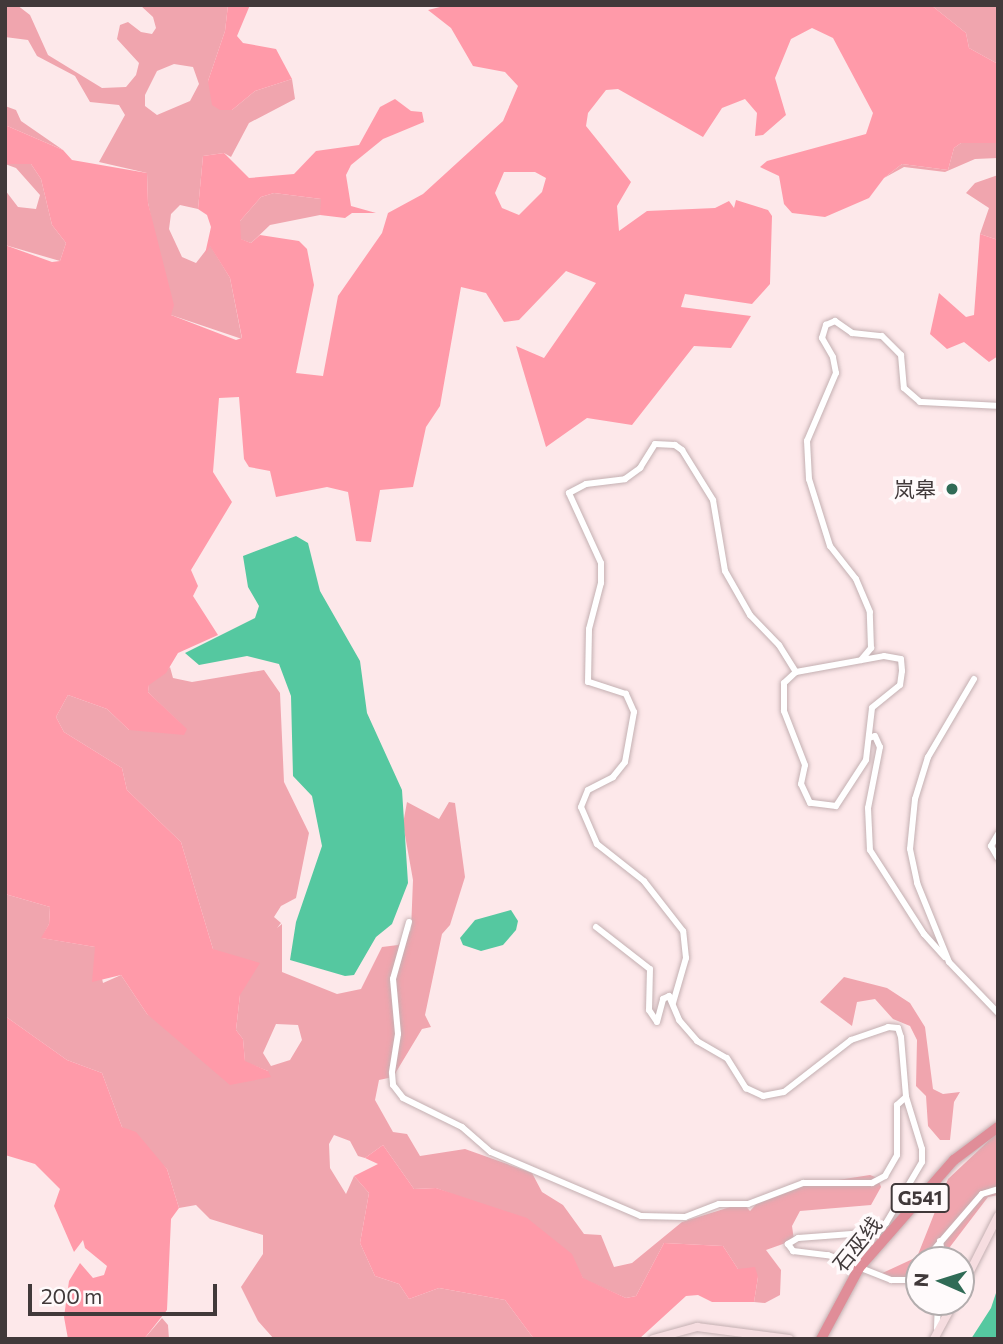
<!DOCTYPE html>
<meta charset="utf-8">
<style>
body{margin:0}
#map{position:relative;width:1003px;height:1344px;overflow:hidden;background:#fde8ea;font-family:Commissioner,"Noto Sans SC",sans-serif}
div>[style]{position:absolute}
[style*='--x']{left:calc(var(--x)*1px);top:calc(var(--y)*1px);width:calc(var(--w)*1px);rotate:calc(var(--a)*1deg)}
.green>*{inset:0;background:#f0a5ae}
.forest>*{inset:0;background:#ff9aa9}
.water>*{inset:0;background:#55c8a0}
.roads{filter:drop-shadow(0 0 2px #c4b0b2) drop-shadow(0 0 2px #c4b0b2)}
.street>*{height:6px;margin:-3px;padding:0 3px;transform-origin:3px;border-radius:3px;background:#fff}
.secondary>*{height:8px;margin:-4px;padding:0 4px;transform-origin:4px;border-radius:4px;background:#f6dde0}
.highway>*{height:10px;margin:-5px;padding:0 5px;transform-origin:5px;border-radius:5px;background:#e08d98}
.dots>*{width:19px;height:19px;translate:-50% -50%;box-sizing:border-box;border:4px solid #fffafb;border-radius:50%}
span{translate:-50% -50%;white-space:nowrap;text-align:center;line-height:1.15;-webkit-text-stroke:7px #fffafb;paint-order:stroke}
.shield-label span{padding:2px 5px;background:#fffafb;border:2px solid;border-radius:5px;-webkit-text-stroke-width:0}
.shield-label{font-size:19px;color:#41393a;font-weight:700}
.poi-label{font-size:21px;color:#41393a}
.right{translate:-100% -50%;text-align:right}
.street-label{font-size:21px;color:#41393a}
.frame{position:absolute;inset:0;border:7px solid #41393a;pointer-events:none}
.north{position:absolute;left:905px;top:1246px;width:70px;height:70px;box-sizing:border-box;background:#fffafb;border:2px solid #b3adae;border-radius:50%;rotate:273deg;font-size:19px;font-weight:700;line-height:28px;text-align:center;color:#41393a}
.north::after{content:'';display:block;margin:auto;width:24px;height:32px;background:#306b56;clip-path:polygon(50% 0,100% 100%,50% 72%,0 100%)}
.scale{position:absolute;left:28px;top:1284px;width:189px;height:32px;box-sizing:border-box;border:4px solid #41393a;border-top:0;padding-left:9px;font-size:21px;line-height:24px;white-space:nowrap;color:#41393a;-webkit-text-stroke:5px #fffafb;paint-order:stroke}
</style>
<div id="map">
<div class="green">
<i style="clip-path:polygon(evenodd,5px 5px,17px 5px,30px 15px,48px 55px,102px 88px,126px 87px,136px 75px,139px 63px,117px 39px,120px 25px,128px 22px,141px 32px,152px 34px,156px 28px,153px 17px,140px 5px,228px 5px,225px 31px,208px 81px,232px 110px,255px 91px,292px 79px,295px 99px,249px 123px,231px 157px,224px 153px,203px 156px,198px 209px,180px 205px,171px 214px,169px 229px,182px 257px,196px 263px,210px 245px,230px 278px,242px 339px,171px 315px,148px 203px,147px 173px,99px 162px,125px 115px,119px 105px,90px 102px,75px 76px,37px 56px,28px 40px,5px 37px,5px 5px,174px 64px,193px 67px,199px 84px,190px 101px,157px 115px,145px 106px,145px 95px,157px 71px,174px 64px)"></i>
<i style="clip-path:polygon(931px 5px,998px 5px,998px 64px,969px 48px,966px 33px)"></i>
<i style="clip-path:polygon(5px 106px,16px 110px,21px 121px,63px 150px,5px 125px)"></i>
<i style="clip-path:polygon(961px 143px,998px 143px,998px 158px,975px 159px,945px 172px,904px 167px,884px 178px,902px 164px,948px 170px,954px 148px)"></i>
<i style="clip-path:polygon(31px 164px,41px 179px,52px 225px,66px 243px,60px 261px,5px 245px,5px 190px,18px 207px,36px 209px,40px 195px,16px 168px,5px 164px)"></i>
<i style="clip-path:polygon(998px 175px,998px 240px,980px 234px,989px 208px,966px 193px,975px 183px)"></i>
<i style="clip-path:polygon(274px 193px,321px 199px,323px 209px,320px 215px,270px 225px,251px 243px,240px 239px,240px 221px,261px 197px)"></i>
<i style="clip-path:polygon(evenodd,170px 667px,173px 678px,192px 682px,264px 670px,280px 693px,284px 782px,309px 833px,296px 898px,281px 906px,274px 917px,281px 923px,277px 928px,282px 924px,282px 972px,337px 994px,361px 989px,382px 947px,398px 945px,411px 930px,413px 880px,403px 824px,407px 802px,439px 819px,449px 802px,455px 803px,465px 877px,450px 925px,442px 934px,425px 1015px,431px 1027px,422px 1029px,393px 1077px,379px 1080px,375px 1100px,393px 1132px,407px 1134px,420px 1156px,465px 1149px,532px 1173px,542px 1192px,563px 1205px,584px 1234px,601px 1235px,614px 1267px,632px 1263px,682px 1222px,743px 1203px,750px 1211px,759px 1201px,793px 1187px,870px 1175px,878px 1178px,881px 1187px,871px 1205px,800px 1211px,792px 1226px,794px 1240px,766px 1250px,781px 1270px,780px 1295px,765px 1303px,754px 1302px,758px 1277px,738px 1269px,723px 1246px,664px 1243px,636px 1296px,626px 1298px,583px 1279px,571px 1254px,530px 1224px,436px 1188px,414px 1189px,383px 1145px,365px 1158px,358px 1156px,350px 1141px,334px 1135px,329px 1144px,330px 1168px,346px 1194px,354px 1176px,369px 1193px,360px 1243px,375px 1276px,399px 1284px,409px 1299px,439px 1288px,505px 1300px,534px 1339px,274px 1339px,258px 1321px,241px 1287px,263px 1254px,263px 1235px,210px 1219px,196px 1205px,179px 1208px,167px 1169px,122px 1127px,102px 1073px,67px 1060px,5px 1016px,5px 894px,50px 907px,49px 924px,42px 938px,95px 947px,103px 983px,121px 975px,147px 1014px,254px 1078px,268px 1071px,245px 1062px,243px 1039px,236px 1030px,240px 995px,213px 949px,181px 842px,127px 790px,122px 768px,64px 732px,56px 717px,68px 695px,107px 709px,129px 730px,186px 729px,148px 692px,149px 684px,170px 667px,276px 1024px,298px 1025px,302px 1040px,290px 1060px,271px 1066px,263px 1053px,276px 1024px)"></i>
<i style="clip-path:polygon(844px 977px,887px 988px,910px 1003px,925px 1027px,933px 1089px,943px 1094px,960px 1092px,954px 1102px,950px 1140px,940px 1140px,928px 1126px,926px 1096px,916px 1086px,917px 1040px,910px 1026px,893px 1019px,875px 999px,857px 1002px,852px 1026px,820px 1002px)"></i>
<i style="clip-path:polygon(998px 1132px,998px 1195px,988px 1197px,940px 1260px,919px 1260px,919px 1296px,905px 1279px,876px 1276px,917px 1257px,948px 1179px)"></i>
<i style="clip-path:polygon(162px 1318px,168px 1325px,169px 1339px,144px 1339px)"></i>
</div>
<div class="forest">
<i style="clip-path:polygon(228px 5px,250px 5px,237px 36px,243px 43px,276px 49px,292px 79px,255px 91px,232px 110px,220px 110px,212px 105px,208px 81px,225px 31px)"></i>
<i style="clip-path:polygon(evenodd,448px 5px,931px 5px,966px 33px,969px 48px,998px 64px,998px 143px,961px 143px,954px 148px,948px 170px,902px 164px,884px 178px,869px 198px,825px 217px,792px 213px,784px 204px,779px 176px,760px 167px,767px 161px,866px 134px,873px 113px,833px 38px,812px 28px,791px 39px,775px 78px,786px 115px,763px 135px,755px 136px,757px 113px,745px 99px,722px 108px,703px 137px,618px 89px,606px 90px,588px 113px,586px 126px,631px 182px,617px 206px,619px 231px,647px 211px,715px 208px,729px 201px,734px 208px,736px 200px,768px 210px,772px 216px,770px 284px,752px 304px,685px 294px,681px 307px,751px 316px,731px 348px,694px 346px,632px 425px,587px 418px,546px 447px,516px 346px,544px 358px,596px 283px,566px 271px,519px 320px,504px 322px,486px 293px,461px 287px,440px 406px,426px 427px,413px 487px,380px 490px,371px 542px,356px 541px,348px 492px,327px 487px,276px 497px,270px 471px,249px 467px,244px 459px,239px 397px,219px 398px,213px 472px,232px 502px,191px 570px,198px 586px,193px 596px,218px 635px,178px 653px,166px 673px,149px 685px,148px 692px,187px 729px,184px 735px,129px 730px,107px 709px,68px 695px,56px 717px,64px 732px,122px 768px,127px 790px,181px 842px,213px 949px,260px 963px,240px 995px,236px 1030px,243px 1039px,245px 1061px,268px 1071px,271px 1077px,230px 1085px,147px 1014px,121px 975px,92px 982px,95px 947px,41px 938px,49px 924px,50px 907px,5px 894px,5px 245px,52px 262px,60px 261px,66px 243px,52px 225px,41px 179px,31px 164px,5px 164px,5px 125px,63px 150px,72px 160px,147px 173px,148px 203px,174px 305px,171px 315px,236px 340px,242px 338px,230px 278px,210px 246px,205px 254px,211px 227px,207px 215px,198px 209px,203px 156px,224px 153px,249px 178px,294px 174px,316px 151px,359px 145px,380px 107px,395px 99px,411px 111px,422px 112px,424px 122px,383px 139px,351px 165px,346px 175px,351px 206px,376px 213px,352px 213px,345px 218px,320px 215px,321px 199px,274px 193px,261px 197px,240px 221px,241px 239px,251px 243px,260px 235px,299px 241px,307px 249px,314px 285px,296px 373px,323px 376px,338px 296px,382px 233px,388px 213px,423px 194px,503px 121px,518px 86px,505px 72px,473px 66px,451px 28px,428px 10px,448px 5px,504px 172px,535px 172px,546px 178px,542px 192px,519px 215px,502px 208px,495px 193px,504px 172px)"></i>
<i style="clip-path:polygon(980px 234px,998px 240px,998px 356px,989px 362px,964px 342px,947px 349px,930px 334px,939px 293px,966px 317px,974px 315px)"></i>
<i style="clip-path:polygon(5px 1016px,67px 1060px,102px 1073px,122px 1127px,136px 1132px,167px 1169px,179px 1208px,171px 1219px,167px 1310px,144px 1339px,68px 1339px,64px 1317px,69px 1281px,80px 1263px,93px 1278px,104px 1275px,107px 1266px,85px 1248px,83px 1240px,74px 1252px,54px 1206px,60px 1189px,35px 1164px,5px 1155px)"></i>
<i style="clip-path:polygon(383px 1145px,414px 1189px,436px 1188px,527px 1218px,572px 1254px,583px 1278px,626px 1298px,636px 1296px,664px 1243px,723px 1246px,738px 1269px,755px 1267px,758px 1277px,754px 1302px,712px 1302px,698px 1295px,686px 1296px,639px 1339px,534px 1339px,505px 1300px,439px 1288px,409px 1299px,399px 1284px,375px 1276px,360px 1243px,369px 1193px,354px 1176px,378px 1164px,365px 1158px)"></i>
</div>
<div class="water">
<i style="clip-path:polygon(296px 536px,308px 543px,320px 591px,360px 661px,367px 713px,402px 790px,408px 883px,392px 924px,376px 937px,354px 975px,345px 976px,290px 960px,296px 922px,322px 846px,312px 796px,293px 776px,291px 696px,279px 664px,247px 656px,199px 665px,185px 653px,255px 618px,259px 606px,248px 587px,243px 556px)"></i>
<i style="clip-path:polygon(511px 910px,518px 921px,516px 930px,503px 945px,481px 951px,463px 945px,460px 938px,475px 920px)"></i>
<i style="clip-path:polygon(998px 1287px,998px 1339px,971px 1339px,991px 1308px)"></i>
</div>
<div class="roads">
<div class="street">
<i style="--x:884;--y:656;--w:17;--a:10"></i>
<i style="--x:901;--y:659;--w:12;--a:85"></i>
<i style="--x:902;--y:671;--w:14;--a:98"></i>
<i style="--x:900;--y:685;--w:36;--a:141"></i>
<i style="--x:872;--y:708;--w:52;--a:96.6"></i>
<i style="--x:866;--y:760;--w:55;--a:123.1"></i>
<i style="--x:836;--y:806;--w:26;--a:-173"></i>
<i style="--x:810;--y:803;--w:21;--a:-115"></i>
<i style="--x:801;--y:784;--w:19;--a:-78"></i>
<i style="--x:805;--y:765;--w:58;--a:-111.3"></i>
<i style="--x:784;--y:711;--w:28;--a:-90"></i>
<i style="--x:784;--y:683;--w:16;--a:-43"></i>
<i style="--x:796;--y:672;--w:89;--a:-10.3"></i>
<i style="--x:861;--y:660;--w:16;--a:-50"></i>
<i style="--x:871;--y:648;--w:36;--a:-92"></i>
<i style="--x:870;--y:612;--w:36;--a:-113"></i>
<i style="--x:856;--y:579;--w:42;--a:-128.2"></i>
<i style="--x:830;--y:546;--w:70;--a:-107.4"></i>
<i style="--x:809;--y:479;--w:38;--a:-93"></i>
<i style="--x:807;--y:441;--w:74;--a:-66.9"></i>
<i style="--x:836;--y:373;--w:16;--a:-101"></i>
<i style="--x:833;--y:357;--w:22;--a:-120"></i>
<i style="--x:822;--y:338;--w:14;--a:-73"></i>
<i style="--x:826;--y:325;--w:10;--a:-24"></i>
<i style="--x:835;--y:321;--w:21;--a:35"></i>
<i style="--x:852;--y:333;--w:30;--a:6"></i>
<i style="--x:882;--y:336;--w:27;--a:45"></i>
<i style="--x:901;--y:355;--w:33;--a:85"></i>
<i style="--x:904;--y:388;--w:21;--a:41"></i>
<i style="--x:920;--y:402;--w:78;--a:2.9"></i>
<i style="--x:974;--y:679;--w:91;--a:120.5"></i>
<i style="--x:928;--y:757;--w:44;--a:107.2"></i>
<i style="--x:915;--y:799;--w:50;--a:95.7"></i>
<i style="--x:910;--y:849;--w:35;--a:78"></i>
<i style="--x:917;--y:883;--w:85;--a:67.9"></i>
<i style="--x:949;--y:962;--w:71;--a:46.1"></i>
<i style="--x:869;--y:738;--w:6;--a:-18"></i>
<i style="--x:875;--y:736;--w:12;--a:66"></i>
<i style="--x:880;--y:747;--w:62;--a:101.1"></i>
<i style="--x:868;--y:808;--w:42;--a:87.3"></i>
<i style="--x:870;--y:850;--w:100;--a:57.3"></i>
<i style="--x:924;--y:934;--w:31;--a:48"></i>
<i style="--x:998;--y:834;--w:14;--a:120"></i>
<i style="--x:991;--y:846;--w:14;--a:60"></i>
<i style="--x:409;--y:922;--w:59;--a:105.7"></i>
<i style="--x:393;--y:979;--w:55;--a:84.8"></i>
<i style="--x:398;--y:1034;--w:39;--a:99"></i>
<i style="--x:392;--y:1073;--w:12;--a:85"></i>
<i style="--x:393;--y:1085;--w:16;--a:52"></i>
<i style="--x:403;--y:1098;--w:66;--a:26.2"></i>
<i style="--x:462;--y:1127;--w:38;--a:41"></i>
<i style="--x:491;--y:1152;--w:163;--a:23.1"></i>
<i style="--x:641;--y:1216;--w:44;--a:1.3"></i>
<i style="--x:685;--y:1217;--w:36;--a:-21"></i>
<i style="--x:719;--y:1204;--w:29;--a:0"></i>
<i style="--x:748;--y:1204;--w:59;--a:-20.9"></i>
<i style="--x:803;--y:1183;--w:69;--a:0"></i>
<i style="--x:872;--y:1183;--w:15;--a:-28"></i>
<i style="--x:885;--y:1176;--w:24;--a:-60"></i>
<i style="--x:897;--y:1155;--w:50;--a:-90"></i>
<i style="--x:897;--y:1105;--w:12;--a:-42"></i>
<i style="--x:906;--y:1097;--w:54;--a:72.9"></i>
<i style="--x:922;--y:1149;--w:13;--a:90"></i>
<i style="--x:922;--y:1162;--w:71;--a:120.5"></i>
<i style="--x:886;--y:1223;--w:12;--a:132"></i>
<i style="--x:878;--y:1232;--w:80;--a:175.7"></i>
<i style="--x:798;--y:1238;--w:12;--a:149"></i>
<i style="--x:788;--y:1244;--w:9;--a:54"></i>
<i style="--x:793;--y:1251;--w:35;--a:7"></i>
<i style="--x:828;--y:1255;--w:68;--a:21.6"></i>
<i style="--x:891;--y:1280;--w:17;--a:0"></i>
<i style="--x:908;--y:1280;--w:16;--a:-45"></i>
<i style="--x:596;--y:927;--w:68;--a:37.9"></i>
<i style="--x:650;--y:969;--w:41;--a:91.4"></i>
<i style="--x:649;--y:1010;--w:14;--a:56"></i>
<i style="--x:657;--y:1022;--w:24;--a:-75"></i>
<i style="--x:663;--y:999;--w:7;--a:-27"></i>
<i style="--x:669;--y:996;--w:26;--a:67"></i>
<i style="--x:679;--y:1020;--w:28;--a:49"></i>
<i style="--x:697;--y:1041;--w:34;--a:30"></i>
<i style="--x:727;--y:1058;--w:36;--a:58"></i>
<i style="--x:746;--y:1088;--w:19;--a:25"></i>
<i style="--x:763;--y:1096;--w:21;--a:-11"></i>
<i style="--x:784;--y:1092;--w:85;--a:-37.8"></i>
<i style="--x:851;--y:1040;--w:39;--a:-19"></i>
<i style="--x:888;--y:1027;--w:10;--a:6"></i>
<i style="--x:898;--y:1028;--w:9;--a:72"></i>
<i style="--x:901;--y:1037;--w:60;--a:85.2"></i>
<i style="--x:673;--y:1003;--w:47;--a:-73.9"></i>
<i style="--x:686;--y:958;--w:27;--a:-96"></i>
<i style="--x:683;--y:931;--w:63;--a:-128"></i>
<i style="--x:644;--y:881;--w:60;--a:-141.8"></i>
<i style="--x:597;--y:844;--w:40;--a:-113.4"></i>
<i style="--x:581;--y:807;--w:18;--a:-68"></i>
<i style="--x:588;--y:790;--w:28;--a:-27"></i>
<i style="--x:613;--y:777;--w:19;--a:-51"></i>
<i style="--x:625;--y:762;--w:51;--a:-79.8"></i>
<i style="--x:634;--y:712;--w:20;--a:-114"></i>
<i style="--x:626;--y:694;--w:40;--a:-162"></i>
<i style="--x:588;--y:682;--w:53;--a:-88.9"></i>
<i style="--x:589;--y:629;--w:48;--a:-75.4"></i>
<i style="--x:601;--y:583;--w:20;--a:-90"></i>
<i style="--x:601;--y:563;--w:77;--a:-114.6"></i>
<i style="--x:569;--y:493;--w:19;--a:-28"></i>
<i style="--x:586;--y:484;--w:39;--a:-7"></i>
<i style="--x:625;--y:479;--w:19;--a:-36"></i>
<i style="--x:640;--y:468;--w:28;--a:-58"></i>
<i style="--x:655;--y:444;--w:20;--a:3"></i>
<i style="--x:675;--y:445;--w:9;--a:36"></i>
<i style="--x:682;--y:450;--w:59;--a:58.2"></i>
<i style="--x:713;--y:500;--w:72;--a:80.4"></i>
<i style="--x:725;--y:571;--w:51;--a:60.4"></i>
<i style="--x:750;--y:615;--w:42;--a:46"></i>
<i style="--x:779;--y:645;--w:32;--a:58"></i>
<i style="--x:940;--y:1241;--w:19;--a:81"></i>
<i style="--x:925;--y:1260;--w:87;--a:-49.2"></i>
<i style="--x:982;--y:1194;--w:17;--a:-17"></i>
<i style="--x:937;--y:1328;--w:26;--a:-88"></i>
</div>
<div class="secondary">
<i style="--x:961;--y:1289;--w:82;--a:-63.1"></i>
<i style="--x:653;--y:1339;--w:46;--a:-15.3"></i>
<i style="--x:697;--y:1327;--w:93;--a:7.4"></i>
<i style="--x:934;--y:1339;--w:42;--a:-61.6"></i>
</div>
<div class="highway">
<i style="--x:821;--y:1339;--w:81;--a:-61.8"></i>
<i style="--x:859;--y:1268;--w:144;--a:-48.7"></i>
<i style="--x:954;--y:1160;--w:55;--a:-36.9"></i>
</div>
</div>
<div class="dots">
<i style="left:952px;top:489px;background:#306b56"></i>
</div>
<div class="shield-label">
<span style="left:920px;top:1198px">G541</span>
</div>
<div class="poi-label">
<span class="right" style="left:936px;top:489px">岚皋</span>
</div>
<div class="street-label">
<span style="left:857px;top:1244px;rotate:-51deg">石巫线</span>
</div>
<div class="frame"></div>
<div class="north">N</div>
<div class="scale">200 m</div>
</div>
